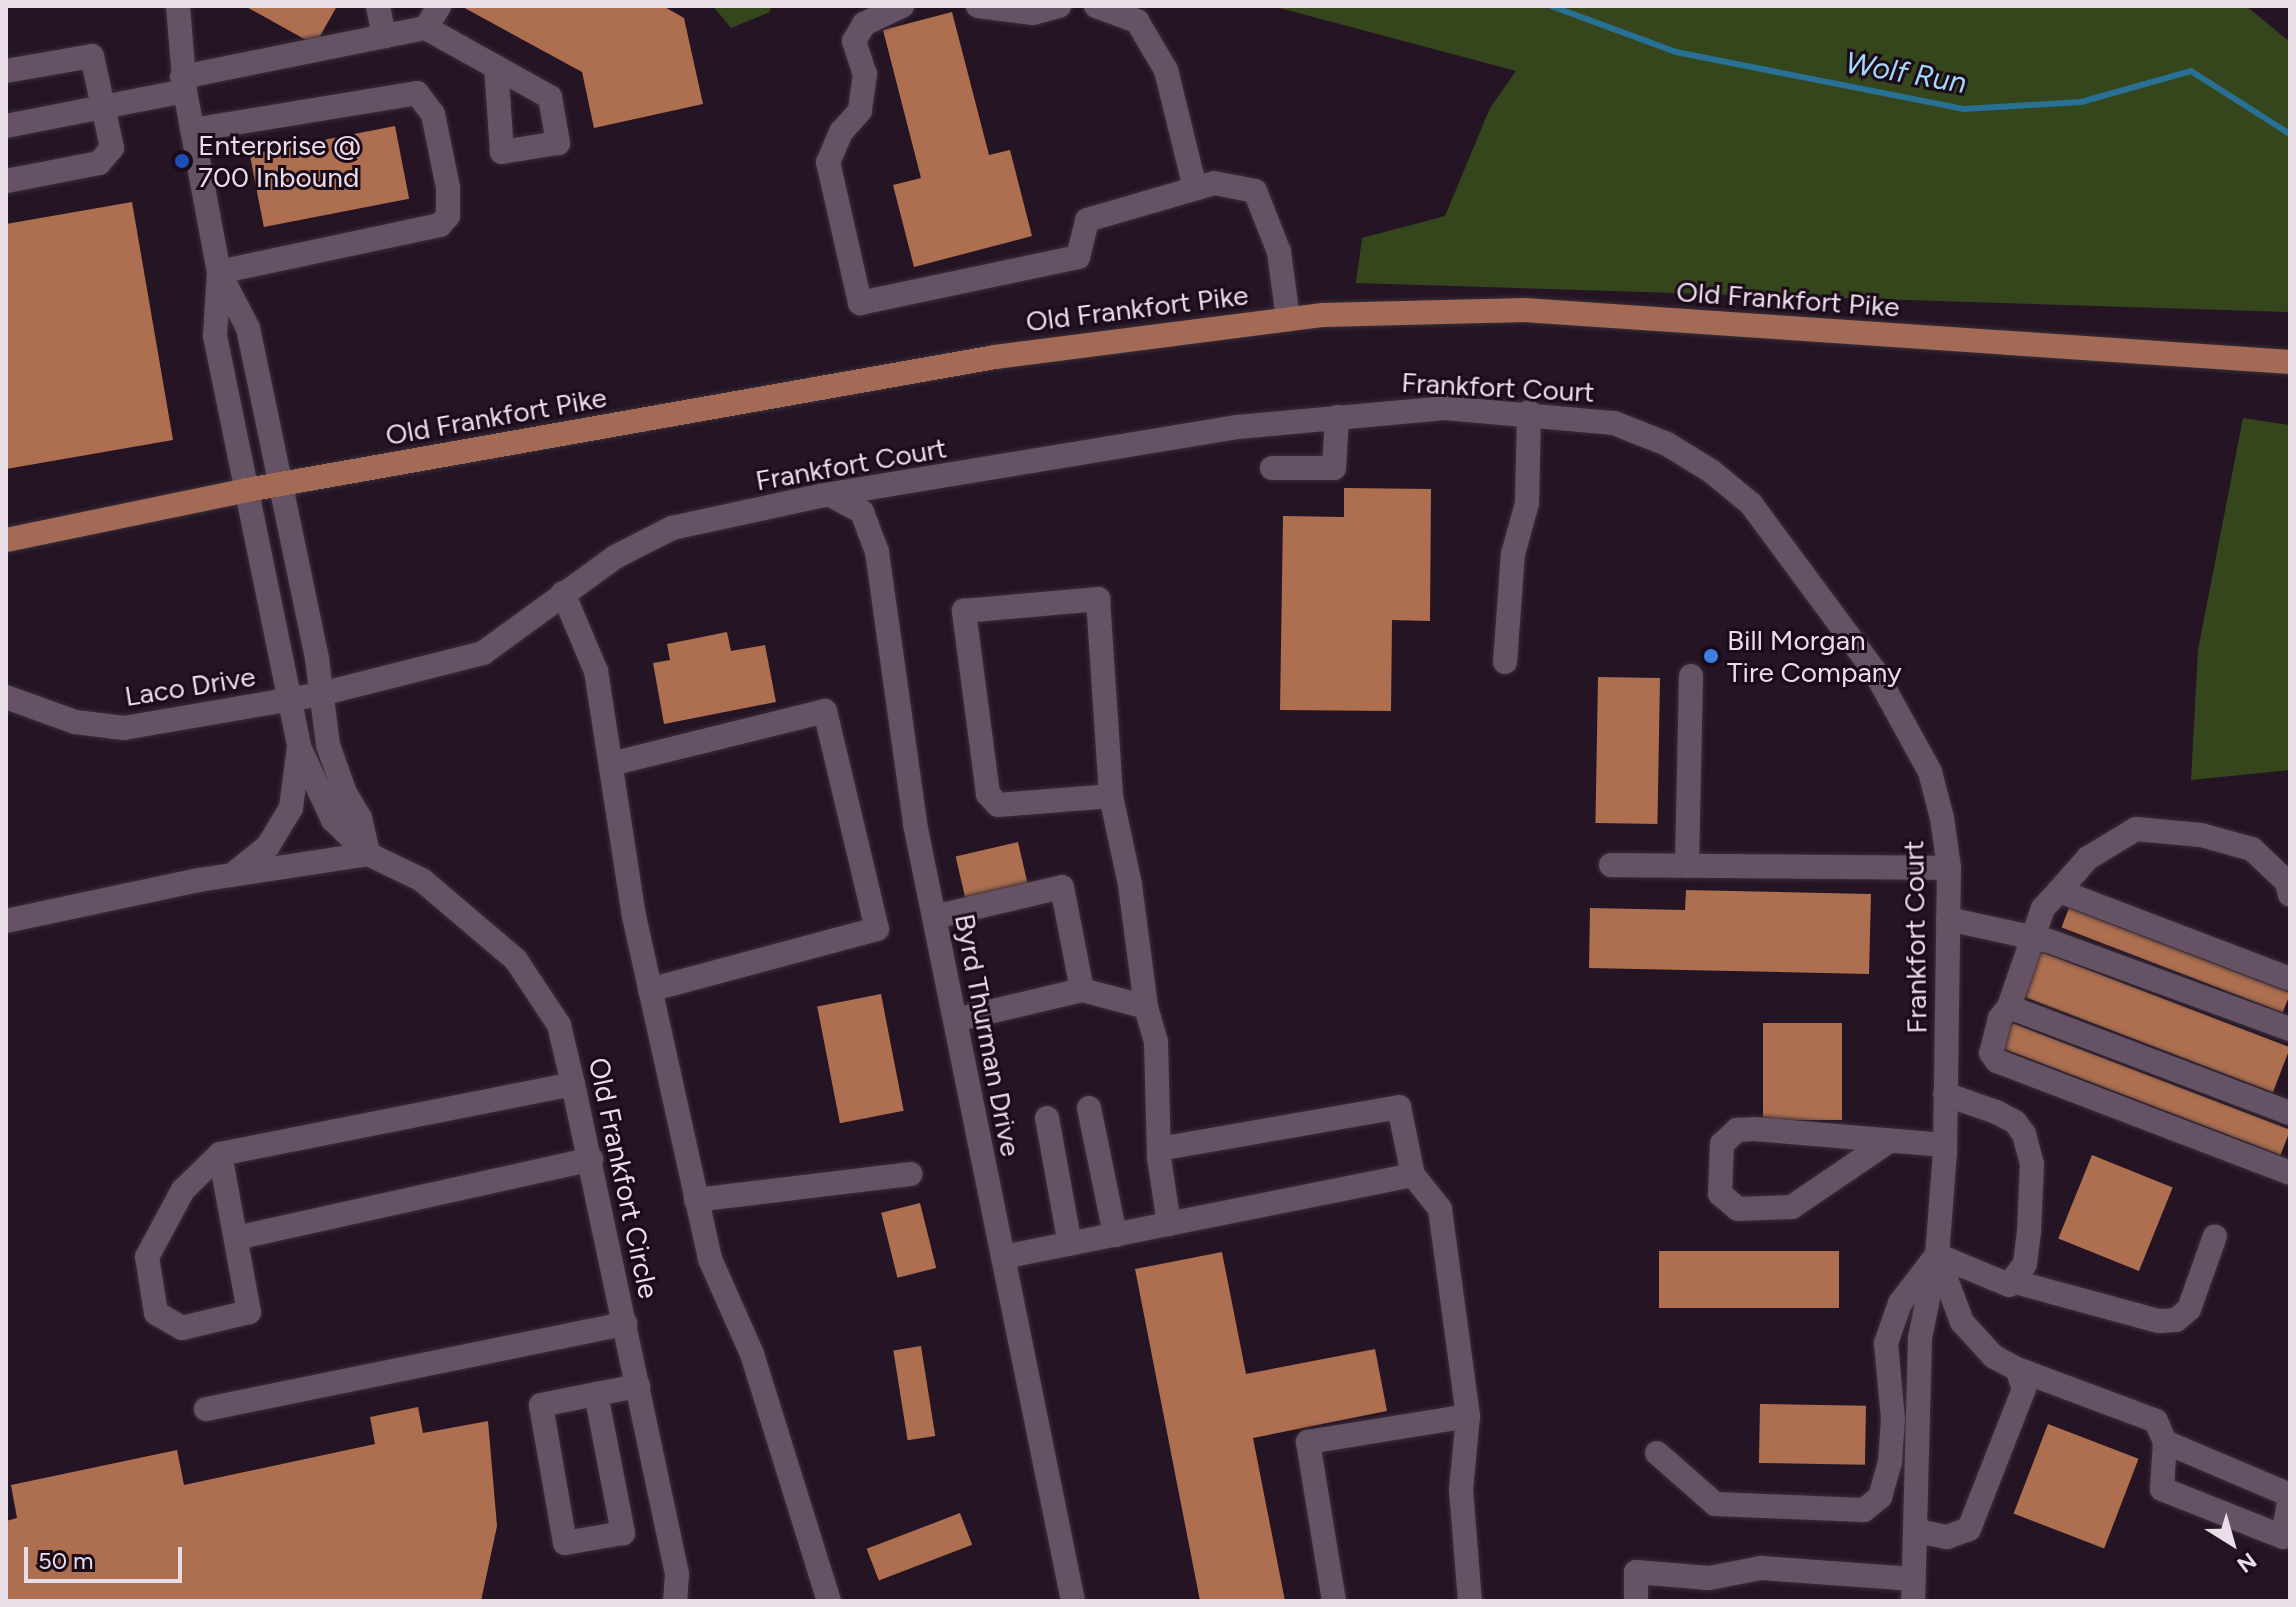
<!DOCTYPE html>
<style>
body{margin:0}
#map{position:relative;width:2296px;height:1607px;overflow:hidden;background:#251424;font-family:Figtree,sans-serif}
div>[style]{position:absolute}
[style*='--x']{left:calc(var(--x)*1px);top:calc(var(--y)*1px);width:calc(var(--w)*1px);rotate:calc(var(--a)*1deg)}
.green>*{inset:0;background:#35461d}
.stream>*{height:6px;margin:-3px;padding:0 3px;transform-origin:3px;border-radius:3px;background:#297095}
.building>*{inset:0;background:#ad6f4f;transform-origin:0 0}
.roads{filter:drop-shadow(0 0 2px #392e39) drop-shadow(0 0 2px #392e39)}
.minor>*{height:24px;margin:-12px;padding:0 12px;transform-origin:12px;border-radius:12px;background:#655264}
.major>*{height:24px;margin:-12px;padding:0 12px;transform-origin:12px;border-radius:12px;background:#a36b56}
.dots>*{width:22px;height:22px;translate:-50% -50%;box-sizing:border-box;border:4px solid #1b0b1a;border-radius:50%}
span{translate:-50% -50%;white-space:nowrap;text-align:center;line-height:1.15;-webkit-text-stroke:6px #1b0b1a;paint-order:stroke}
.poi-label{font-size:28px;color:#e9dde8}
.left{translate:0 -50%;text-align:left}
.street-label{font-size:28px;color:#e9dde8}
.water-label{font-size:30px;color:#a2d8f9;font-style:italic}
.frame{position:absolute;inset:0;border:8px solid #e9dde8;pointer-events:none}
.north{position:absolute;left:2192px;top:1503px;width:80px;height:80px;-webkit-text-stroke:6px #1b0b1a;paint-order:stroke;rotate:143deg;font-size:22px;font-weight:700;line-height:32px;text-align:center;color:#e9dde8}
.north::after{content:'';display:block;margin:auto;width:28px;height:36px;background:#e9dde8;clip-path:polygon(50% 0,100% 100%,50% 72%,0 100%)}
.scale{position:absolute;left:24px;top:1547px;width:158px;height:36px;box-sizing:border-box;border:4px solid #e9dde8;border-top:0;padding-left:10px;font-size:24px;line-height:28px;white-space:nowrap;color:#e9dde8;-webkit-text-stroke:6px #1b0b1a;paint-order:stroke}
</style>
<div id="map">
<div class="green">
<i style="clip-path:polygon(713px 6px,771px 6px,770px 12px,731px 28px)"></i>
<i style="clip-path:polygon(1272px 6px,2246px 6px,2290px 42px,2290px 312px,1356px 283px,1362px 238px,1445px 216px,1490px 108px,1516px 71px)"></i>
<i style="clip-path:polygon(2243px 418px,2290px 425px,2290px 770px,2191px 780px,2198px 650px)"></i>
</div>
<div class="stream">
<i style="--x:1551;--y:6;--w:133;--a:20.2"></i>
<i style="--x:1676;--y:52;--w:294;--a:11.2"></i>
<i style="--x:1964;--y:109;--w:117;--a:-3.4"></i>
<i style="--x:2081;--y:102;--w:114;--a:-15.7"></i>
<i style="--x:2191;--y:71;--w:117;--a:32.5"></i>
</div>
<div class="building">
<i style="clip-path:polygon(245px 6px,337px 6px,315px 45px)"></i>
<i style="clip-path:polygon(461px 6px,663px 6px,684px 18px,703px 104px,594px 128px,582px 72px)"></i>
<i style="clip-path:polygon(952px 12px,989px 155px,1010px 150px,1032px 236px,914px 267px,893px 185px,921px 178px,883px 30px)"></i>
<i style="left:395px;top:126px;width:74px;height:148px;rotate:79deg"></i>
<i style="clip-path:polygon(132px 202px,173px 440px,6px 469px,6px 224px)"></i>
<i style="clip-path:polygon(1344px 488px,1431px 489px,1430px 621px,1392px 620px,1391px 711px,1280px 710px,1283px 516px,1344px 517px)"></i>
<i style="clip-path:polygon(727px 632px,731px 651px,765px 645px,776px 702px,664px 724px,653px 663px,670px 660px,667px 644px)"></i>
<i style="left:1598px;top:677px;width:62px;height:146px;rotate:1deg"></i>
<i style="left:1018px;top:842px;width:50px;height:64px;rotate:77deg"></i>
<i style="clip-path:polygon(1686px 890px,1871px 894px,1869px 974px,1589px 968px,1590px 908px,1685px 910px)"></i>
<i style="left:2069px;top:908px;width:237px;height:21px;rotate:21deg"></i>
<i style="left:2039px;top:951px;width:269px;height:48px;rotate:21deg"></i>
<i style="left:881px;top:994px;width:119px;height:65px;rotate:79deg"></i>
<i style="left:1842px;top:1023px;width:97px;height:79px;rotate:90deg"></i>
<i style="left:2012px;top:1023px;width:298px;height:27px;rotate:21deg"></i>
<i style="left:2092px;top:1155px;width:87px;height:90px;rotate:22deg"></i>
<i style="left:920px;top:1203px;width:67px;height:40px;rotate:76deg"></i>
<i style="left:1659px;top:1251px;width:180px;height:57px"></i>
<i style="clip-path:polygon(1222px 1252px,1246px 1374px,1375px 1349px,1387px 1411px,1253px 1438px,1285px 1601px,1200px 1601px,1135px 1269px)"></i>
<i style="left:921px;top:1346px;width:91px;height:28px;rotate:81deg"></i>
<i style="left:1760px;top:1404px;width:106px;height:59px;rotate:1deg"></i>
<i style="clip-path:polygon(418px 1407px,423px 1433px,488px 1421px,497px 1526px,481px 1601px,6px 1601px,6px 1521px,17px 1518px,11px 1485px,177px 1450px,184px 1485px,375px 1444px,370px 1417px)"></i>
<i style="left:2048px;top:1424px;width:97px;height:96px;rotate:21deg"></i>
<i style="left:960px;top:1513px;width:34px;height:100px;rotate:69deg"></i>
</div>
<div class="roads">
<div class="minor">
<i style="--x:178;--y:6;--w:85;--a:85.3"></i>
<i style="--x:185;--y:91;--w:184;--a:79.4"></i>
<i style="--x:219;--y:272;--w:64;--a:93.6"></i>
<i style="--x:215;--y:336;--w:419;--a:78.4"></i>
<i style="--x:299;--y:747;--w:62;--a:97.5"></i>
<i style="--x:291;--y:808;--w:44;--a:121.2"></i>
<i style="--x:268;--y:846;--w:41;--a:140.9"></i>
<i style="--x:378;--y:6;--w:31;--a:79"></i>
<i style="--x:902;--y:6;--w:42;--a:154.7"></i>
<i style="--x:864;--y:24;--w:20;--a:120"></i>
<i style="--x:854;--y:41;--w:35;--a:72"></i>
<i style="--x:865;--y:74;--w:37;--a:98"></i>
<i style="--x:860;--y:111;--w:28;--a:132"></i>
<i style="--x:841;--y:132;--w:33;--a:113"></i>
<i style="--x:828;--y:162;--w:145;--a:77.2"></i>
<i style="--x:860;--y:303;--w:223;--a:-11.9"></i>
<i style="--x:1078;--y:257;--w:38;--a:-76"></i>
<i style="--x:1087;--y:220;--w:132;--a:-16.2"></i>
<i style="--x:1214;--y:183;--w:42;--a:11"></i>
<i style="--x:1255;--y:191;--w:66;--a:68.5"></i>
<i style="--x:1279;--y:252;--w:68;--a:82.3"></i>
<i style="--x:978;--y:6;--w:55;--a:7.3"></i>
<i style="--x:1033;--y:13;--w:27;--a:-15"></i>
<i style="--x:1096;--y:6;--w:44;--a:20.1"></i>
<i style="--x:1137;--y:21;--w:57;--a:59.4"></i>
<i style="--x:1166;--y:70;--w:122;--a:76.2"></i>
<i style="--x:426;--y:28;--w:26;--a:-59"></i>
<i style="--x:6;--y:71;--w:87;--a:-9.9"></i>
<i style="--x:92;--y:56;--w:94;--a:77.7"></i>
<i style="--x:112;--y:148;--w:20;--a:131"></i>
<i style="--x:99;--y:163;--w:95;--a:169"></i>
<i style="--x:182;--y:77;--w:249;--a:-11.4"></i>
<i style="--x:426;--y:28;--w:80;--a:29.1"></i>
<i style="--x:496;--y:67;--w:62;--a:29.1"></i>
<i style="--x:550;--y:97;--w:47;--a:80.1"></i>
<i style="--x:558;--y:143;--w:57;--a:170.9"></i>
<i style="--x:502;--y:152;--w:85;--a:-94"></i>
<i style="--x:6;--y:126;--w:182;--a:-11.1"></i>
<i style="--x:192;--y:130;--w:228;--a:-9.3"></i>
<i style="--x:417;--y:93;--w:26;--a:53"></i>
<i style="--x:433;--y:114;--w:76;--a:78.5"></i>
<i style="--x:448;--y:188;--w:28;--a:90"></i>
<i style="--x:448;--y:216;--w:12;--a:132"></i>
<i style="--x:440;--y:225;--w:226;--a:168"></i>
<i style="--x:220;--y:274;--w:61;--a:62.6"></i>
<i style="--x:248;--y:328;--w:338;--a:78.2"></i>
<i style="--x:317;--y:659;--w:87;--a:82.7"></i>
<i style="--x:328;--y:745;--w:51;--a:70.5"></i>
<i style="--x:345;--y:793;--w:29;--a:59"></i>
<i style="--x:360;--y:818;--w:37;--a:77"></i>
<i style="--x:1272;--y:468;--w:62;--a:0"></i>
<i style="--x:1334;--y:468;--w:51;--a:-86.6"></i>
<i style="--x:834;--y:497;--w:32;--a:28"></i>
<i style="--x:862;--y:512;--w:43;--a:69.4"></i>
<i style="--x:877;--y:552;--w:275;--a:82"></i>
<i style="--x:915;--y:824;--w:793;--a:78.51"></i>
<i style="--x:563;--y:593;--w:85;--a:67.1"></i>
<i style="--x:596;--y:671;--w:248;--a:81.2"></i>
<i style="--x:634;--y:916;--w:351;--a:77.5"></i>
<i style="--x:710;--y:1259;--w:104;--a:66.1"></i>
<i style="--x:752;--y:1354;--w:259;--a:72.7"></i>
<i style="--x:1505;--y:662;--w:108;--a:-85.8"></i>
<i style="--x:1513;--y:554;--w:53;--a:-74.6"></i>
<i style="--x:1527;--y:503;--w:91;--a:-88.7"></i>
<i style="--x:6;--y:697;--w:73;--a:19.9"></i>
<i style="--x:75;--y:722;--w:49;--a:7"></i>
<i style="--x:124;--y:728;--w:200;--a:-9.8"></i>
<i style="--x:321;--y:694;--w:167;--a:-14.2"></i>
<i style="--x:483;--y:653;--w:163;--a:-36"></i>
<i style="--x:615;--y:557;--w:64;--a:-27"></i>
<i style="--x:672;--y:528;--w:151;--a:-12.2"></i>
<i style="--x:820;--y:496;--w:424;--a:-9.4"></i>
<i style="--x:1238;--y:427;--w:208;--a:-5.2"></i>
<i style="--x:1445;--y:408;--w:170;--a:5.1"></i>
<i style="--x:1614;--y:423;--w:57;--a:21.6"></i>
<i style="--x:1667;--y:444;--w:52;--a:31.5"></i>
<i style="--x:1711;--y:471;--w:52;--a:39.5"></i>
<i style="--x:1751;--y:504;--w:207;--a:53.5"></i>
<i style="--x:1874;--y:670;--w:116;--a:61.2"></i>
<i style="--x:1930;--y:772;--w:48;--a:75.4"></i>
<i style="--x:1942;--y:818;--w:49;--a:81.9"></i>
<i style="--x:1949;--y:867;--w:285;--a:90.8"></i>
<i style="--x:1945;--y:1152;--w:103;--a:94.4"></i>
<i style="--x:1937;--y:1255;--w:85;--a:101.6"></i>
<i style="--x:1920;--y:1338;--w:263;--a:91.5"></i>
<i style="--x:301;--y:751;--w:76;--a:65.1"></i>
<i style="--x:333;--y:820;--w:49;--a:44.2"></i>
<i style="--x:611;--y:764;--w:220;--a:-13.9"></i>
<i style="--x:825;--y:711;--w:224;--a:76.6"></i>
<i style="--x:877;--y:929;--w:235;--a:165"></i>
<i style="--x:1111;--y:796;--w:113;--a:175.4"></i>
<i style="--x:998;--y:805;--w:15;--a:-132"></i>
<i style="--x:988;--y:794;--w:185;--a:-97.5"></i>
<i style="--x:964;--y:611;--w:135;--a:-5.1"></i>
<i style="--x:1098;--y:599;--w:197;--a:86.2"></i>
<i style="--x:1111;--y:796;--w:91;--a:77.9"></i>
<i style="--x:1130;--y:885;--w:123;--a:82.5"></i>
<i style="--x:1611;--y:865;--w:338;--a:0.5"></i>
<i style="--x:1687;--y:866;--w:190;--a:-88.8"></i>
<i style="--x:2059;--y:891;--w:44;--a:-48.7"></i>
<i style="--x:2088;--y:858;--w:56;--a:-31.1"></i>
<i style="--x:2136;--y:829;--w:65;--a:5.3"></i>
<i style="--x:2201;--y:835;--w:53;--a:15.4"></i>
<i style="--x:2252;--y:849;--w:48;--a:43.3"></i>
<i style="--x:2287;--y:882;--w:13;--a:77"></i>
<i style="--x:934;--y:917;--w:131;--a:-13.2"></i>
<i style="--x:1062;--y:887;--w:105;--a:79"></i>
<i style="--x:1082;--y:990;--w:130;--a:166.7"></i>
<i style="--x:1948;--y:919;--w:103;--a:12.3"></i>
<i style="--x:2049;--y:941;--w:257;--a:20.1"></i>
<i style="--x:6;--y:921;--w:197;--a:-12"></i>
<i style="--x:199;--y:880;--w:171;--a:-8.7"></i>
<i style="--x:368;--y:854;--w:60;--a:25.7"></i>
<i style="--x:422;--y:880;--w:123;--a:40.4"></i>
<i style="--x:516;--y:960;--w:78;--a:56.5"></i>
<i style="--x:559;--y:1025;--w:61;--a:76.7"></i>
<i style="--x:573;--y:1084;--w:501;--a:78.02"></i>
<i style="--x:677;--y:1574;--w:27;--a:94"></i>
<i style="--x:2290;--y:979;--w:247;--a:-159.1"></i>
<i style="--x:2059;--y:891;--w:23;--a:133"></i>
<i style="--x:2043;--y:908;--w:105;--a:109"></i>
<i style="--x:2009;--y:1007;--w:300;--a:20.7"></i>
<i style="--x:1082;--y:990;--w:66;--a:14.9"></i>
<i style="--x:1146;--y:1007;--w:36;--a:74"></i>
<i style="--x:1156;--y:1042;--w:116;--a:88.5"></i>
<i style="--x:1159;--y:1158;--w:67;--a:81.4"></i>
<i style="--x:2009;--y:1007;--w:14;--a:129"></i>
<i style="--x:2000;--y:1018;--w:36;--a:104"></i>
<i style="--x:1991;--y:1053;--w:10;--a:53"></i>
<i style="--x:1997;--y:1061;--w:314;--a:20.9"></i>
<i style="--x:1089;--y:1108;--w:130;--a:78.4"></i>
<i style="--x:1047;--y:1118;--w:128;--a:79.7"></i>
<i style="--x:1889;--y:1141;--w:117;--a:145.8"></i>
<i style="--x:1792;--y:1207;--w:54;--a:177.9"></i>
<i style="--x:1738;--y:1209;--w:23;--a:-140"></i>
<i style="--x:1720;--y:1194;--w:50;--a:-87.7"></i>
<i style="--x:1722;--y:1144;--w:21;--a:-43"></i>
<i style="--x:1737;--y:1130;--w:17;--a:-3"></i>
<i style="--x:1754;--y:1129;--w:191;--a:4.8"></i>
<i style="--x:1159;--y:1149;--w:244;--a:-9.9"></i>
<i style="--x:1399;--y:1107;--w:69;--a:78.4"></i>
<i style="--x:220;--y:1154;--w:161;--a:79.6"></i>
<i style="--x:249;--y:1312;--w:69;--a:166.6"></i>
<i style="--x:182;--y:1328;--w:30;--a:-150"></i>
<i style="--x:156;--y:1313;--w:57;--a:-99.1"></i>
<i style="--x:147;--y:1257;--w:76;--a:-61.8"></i>
<i style="--x:183;--y:1190;--w:52;--a:-44.2"></i>
<i style="--x:220;--y:1154;--w:360;--a:-11.2"></i>
<i style="--x:696;--y:1200;--w:216;--a:-6.9"></i>
<i style="--x:236;--y:1238;--w:364;--a:-12.5"></i>
<i style="--x:1937;--y:1255;--w:78;--a:22.6"></i>
<i style="--x:2009;--y:1285;--w:26;--a:-53"></i>
<i style="--x:2025;--y:1264;--w:32;--a:-83"></i>
<i style="--x:2029;--y:1232;--w:68;--a:-87.5"></i>
<i style="--x:2032;--y:1164;--w:31;--a:-105"></i>
<i style="--x:2024;--y:1134;--w:15;--a:-127"></i>
<i style="--x:2015;--y:1122;--w:21;--a:-152"></i>
<i style="--x:1996;--y:1112;--w:54;--a:-160.6"></i>
<i style="--x:1003;--y:1257;--w:418;--a:-11.3"></i>
<i style="--x:1413;--y:1175;--w:43;--a:51.5"></i>
<i style="--x:1440;--y:1209;--w:209;--a:82.3"></i>
<i style="--x:1468;--y:1416;--w:74;--a:95.4"></i>
<i style="--x:1461;--y:1490;--w:111;--a:85.4"></i>
<i style="--x:2015;--y:1282;--w:149;--a:15.2"></i>
<i style="--x:2159;--y:1321;--w:17;--a:-3"></i>
<i style="--x:2176;--y:1320;--w:17;--a:-40"></i>
<i style="--x:2189;--y:1309;--w:77;--a:-70.4"></i>
<i style="--x:2017;--y:1369;--w:148;--a:20.5"></i>
<i style="--x:2156;--y:1421;--w:23;--a:67"></i>
<i style="--x:2165;--y:1442;--w:47;--a:93.7"></i>
<i style="--x:2162;--y:1489;--w:130;--a:21.6"></i>
<i style="--x:2283;--y:1537;--w:43;--a:-80.5"></i>
<i style="--x:596;--y:1394;--w:142;--a:79"></i>
<i style="--x:623;--y:1533;--w:59;--a:170.2"></i>
<i style="--x:565;--y:1543;--w:140;--a:-99.9"></i>
<i style="--x:541;--y:1405;--w:56;--a:-11.3"></i>
<i style="--x:596;--y:1394;--w:43;--a:-10.8"></i>
<i style="--x:206;--y:1409;--w:428;--a:-11.5"></i>
<i style="--x:2165;--y:1442;--w:136;--a:23"></i>
<i style="--x:1657;--y:1453;--w:77;--a:41.3"></i>
<i style="--x:1715;--y:1504;--w:149;--a:2.3"></i>
<i style="--x:1864;--y:1510;--w:21;--a:-39"></i>
<i style="--x:1880;--y:1497;--w:36;--a:-74"></i>
<i style="--x:1890;--y:1462;--w:43;--a:-86"></i>
<i style="--x:1893;--y:1419;--w:76;--a:-95.3"></i>
<i style="--x:1886;--y:1343;--w:42;--a:-70.7"></i>
<i style="--x:1900;--y:1303;--w:54;--a:-52.5"></i>
<i style="--x:1918;--y:1531;--w:30;--a:12"></i>
<i style="--x:1947;--y:1537;--w:23;--a:-20"></i>
<i style="--x:1969;--y:1529;--w:150;--a:-68.6"></i>
<i style="--x:2024;--y:1389;--w:21;--a:-109"></i>
<i style="--x:2017;--y:1369;--w:27;--a:-152"></i>
<i style="--x:1993;--y:1356;--w:46;--a:-132.4"></i>
<i style="--x:1962;--y:1322;--w:72;--a:-110.5"></i>
<i style="--x:1334;--y:1601;--w:161;--a:-99.3"></i>
<i style="--x:1308;--y:1442;--w:162;--a:-9.2"></i>
<i style="--x:1636;--y:1601;--w:29;--a:-90"></i>
<i style="--x:1636;--y:1572;--w:73;--a:4.7"></i>
<i style="--x:1709;--y:1578;--w:53;--a:-10.9"></i>
<i style="--x:1761;--y:1568;--w:153;--a:4.1"></i>
</div>
<div class="major">
<i style="--x:6;--y:540;--w:246;--a:-11.7"></i>
<i style="--x:247;--y:490;--w:760;--a:-10.08"></i>
<i style="--x:995;--y:357;--w:331;--a:-7.3"></i>
<i style="--x:1323;--y:315;--w:201;--a:-1.4"></i>
<i style="--x:1524;--y:310;--w:768;--a:3.88"></i>
</div>
</div>
<div class="dots">
<i style="left:182px;top:161px;background:#1a4fb4"></i>
<i style="left:1711px;top:656px;background:#3f7fe0"></i>
</div>
<div class="poi-label">
<span class="left" style="left:198px;top:161px">Enterprise @<br>700 Inbound</span>
<span class="left" style="left:1727px;top:656px">Bill Morgan<br>Tire Company</span>
</div>
<div class="street-label">
<span style="left:1788px;top:299px;rotate:4deg">Old Frankfort Pike</span>
<span style="left:1137px;top:308px;rotate:-7deg">Old Frankfort Pike</span>
<span style="left:1498px;top:387px;rotate:3deg">Frankfort Court</span>
<span style="left:496px;top:416px;rotate:-10deg">Old Frankfort Pike</span>
<span style="left:851px;top:464px;rotate:-10deg">Frankfort Court</span>
<span style="left:190px;top:686px;rotate:-9deg">Laco Drive</span>
<span style="left:1915px;top:937px;rotate:-91deg">Frankfort Court</span>
<span style="left:988px;top:1035px;rotate:79deg">Byrd Thurman Drive</span>
<span style="left:624px;top:1178px;rotate:78deg">Old Frankfort Circle</span>
</div>
<div class="water-label">
<span style="left:1906px;top:73px;rotate:10deg">Wolf Run</span>
</div>
<div class="frame"></div>
<div class="north">N</div>
<div class="scale">50 m</div>
</div>
